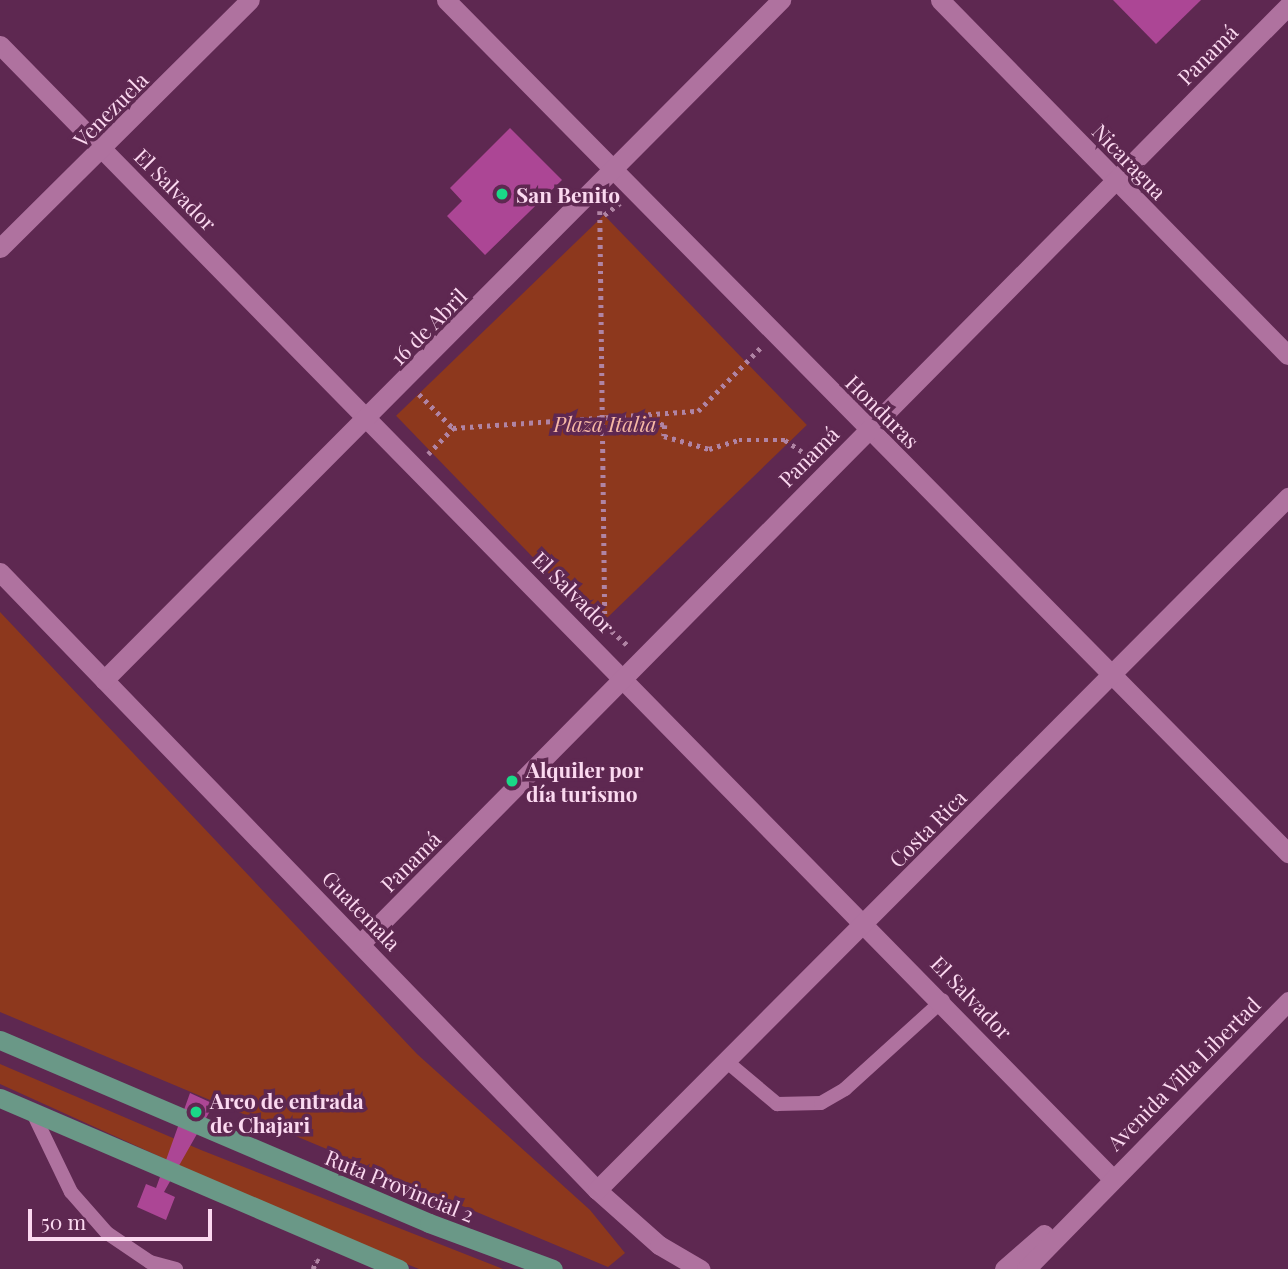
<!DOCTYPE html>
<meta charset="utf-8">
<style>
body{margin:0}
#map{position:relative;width:1288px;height:1269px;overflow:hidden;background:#5e2851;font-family:"Playfair Display",serif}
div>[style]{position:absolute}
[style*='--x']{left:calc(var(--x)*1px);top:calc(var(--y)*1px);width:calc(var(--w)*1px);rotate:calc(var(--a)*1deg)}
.green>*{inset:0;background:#8d381d;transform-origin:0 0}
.building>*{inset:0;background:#ac4695}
.path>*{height:4.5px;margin-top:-2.25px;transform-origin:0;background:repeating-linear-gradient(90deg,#b084a4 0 3.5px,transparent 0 8.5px)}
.service>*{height:14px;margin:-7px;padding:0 7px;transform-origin:7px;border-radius:7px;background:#af729f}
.minor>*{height:19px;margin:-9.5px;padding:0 9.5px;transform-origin:9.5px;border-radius:9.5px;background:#af729f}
.tertiary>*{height:19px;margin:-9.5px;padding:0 9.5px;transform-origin:9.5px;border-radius:9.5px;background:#af729f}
.primary>*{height:19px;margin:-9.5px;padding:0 9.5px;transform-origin:9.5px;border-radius:9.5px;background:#6a9887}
.dots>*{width:19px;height:19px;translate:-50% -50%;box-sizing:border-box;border:4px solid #5e2851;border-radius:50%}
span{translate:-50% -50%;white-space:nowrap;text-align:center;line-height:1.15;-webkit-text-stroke:7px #5e2851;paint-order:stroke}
.street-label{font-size:21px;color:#fbd9f0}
.poi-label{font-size:21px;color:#fbd9f0;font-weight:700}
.left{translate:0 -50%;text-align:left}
.park-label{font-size:21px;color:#f6b8a5;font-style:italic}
.scale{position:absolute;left:28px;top:1209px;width:184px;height:32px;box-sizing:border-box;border:4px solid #fbd9f0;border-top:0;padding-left:9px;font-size:21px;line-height:24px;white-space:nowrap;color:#fbd9f0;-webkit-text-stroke:5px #5e2851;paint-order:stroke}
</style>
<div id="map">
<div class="green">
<i style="left:604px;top:215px;width:292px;height:289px;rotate:46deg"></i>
<i style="clip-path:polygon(0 612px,417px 1054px,590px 1210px,625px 1253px,608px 1267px,0 1012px)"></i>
<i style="clip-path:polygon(0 1064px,201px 1150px,503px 1269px,419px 1269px,306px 1223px,0 1084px)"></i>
</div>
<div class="building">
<i style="clip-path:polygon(1113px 0,1201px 0,1156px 44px)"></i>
<i style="clip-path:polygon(510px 128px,562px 180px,485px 255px,447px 216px,462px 201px,450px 188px)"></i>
<i style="clip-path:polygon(190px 1093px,214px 1104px,164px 1192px,175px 1197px,166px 1220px,137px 1207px,146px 1184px,156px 1188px)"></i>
</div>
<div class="path">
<i style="--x:600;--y:211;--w:414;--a:89.3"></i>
<i style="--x:605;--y:625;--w:31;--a:42"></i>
<i style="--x:604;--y:215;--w:20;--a:-37"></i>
<i style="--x:419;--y:394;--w:48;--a:45"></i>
<i style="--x:644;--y:419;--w:22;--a:16"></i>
<i style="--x:665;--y:425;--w:11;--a:95"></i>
<i style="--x:664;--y:436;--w:47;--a:16.1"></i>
<i style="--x:709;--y:449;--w:31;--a:-17"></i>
<i style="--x:739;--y:440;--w:46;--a:0"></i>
<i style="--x:785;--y:440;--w:34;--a:34"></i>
<i style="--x:428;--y:454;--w:36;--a:-46"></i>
<i style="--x:453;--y:428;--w:246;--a:-4"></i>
<i style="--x:698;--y:411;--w:91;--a:-45.4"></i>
<i style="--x:313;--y:1269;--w:9;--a:-72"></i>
<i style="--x:316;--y:1260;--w:8;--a:23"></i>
</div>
<div class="service">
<i style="--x:726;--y:1061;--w:67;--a:40.1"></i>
<i style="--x:777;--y:1104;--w:44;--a:-1.3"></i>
<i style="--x:821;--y:1103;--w:28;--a:-30"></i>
<i style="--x:845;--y:1089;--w:132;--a:-42.2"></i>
<i style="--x:32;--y:1111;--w:90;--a:64.3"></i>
<i style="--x:71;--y:1192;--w:55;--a:48.7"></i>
<i style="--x:107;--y:1233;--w:52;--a:34"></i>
<i style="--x:150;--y:1262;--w:27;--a:15"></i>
</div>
<div class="minor">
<i style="--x:446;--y:0;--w:1199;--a:45.37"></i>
<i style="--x:940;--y:0;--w:497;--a:45.6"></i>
<i style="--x:0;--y:45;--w:1586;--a:45.54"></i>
<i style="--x:0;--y:248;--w:352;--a:-44.8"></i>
<i style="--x:0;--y:572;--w:859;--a:45.99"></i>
<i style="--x:597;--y:1190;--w:83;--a:41.6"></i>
<i style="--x:659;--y:1245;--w:48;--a:30.3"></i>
<i style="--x:104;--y:680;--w:960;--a:-45.13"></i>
<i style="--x:362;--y:942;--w:1317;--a:-45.31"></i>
<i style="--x:597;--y:1190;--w:979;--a:-45.08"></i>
</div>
<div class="tertiary">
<i style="--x:1004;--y:1269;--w:53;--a:-41.2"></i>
<i style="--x:1026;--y:1269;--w:375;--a:-45.6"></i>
</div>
<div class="primary">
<i style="--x:0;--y:1040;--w:466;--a:23.1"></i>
<i style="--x:429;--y:1223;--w:132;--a:20.4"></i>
<i style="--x:0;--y:1098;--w:434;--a:23.2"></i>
</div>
<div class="dots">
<i style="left:502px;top:194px;background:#1ad988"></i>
<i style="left:512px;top:781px;background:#1ad988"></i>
<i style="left:196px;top:1112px;background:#1ad988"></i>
</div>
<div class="street-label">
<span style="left:1207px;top:54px;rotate:-45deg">Panamá</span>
<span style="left:110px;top:109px;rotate:-45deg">Venezuela</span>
<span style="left:1130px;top:161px;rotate:46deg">Nicaragua</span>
<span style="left:176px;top:189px;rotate:45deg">El Salvador</span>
<span style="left:428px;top:326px;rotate:-45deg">16 de Abril</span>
<span style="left:883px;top:411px;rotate:45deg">Honduras</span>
<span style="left:808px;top:456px;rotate:-45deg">Panamá</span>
<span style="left:574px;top:592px;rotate:45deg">El Salvador</span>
<span style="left:927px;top:828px;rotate:-45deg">Costa Rica</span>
<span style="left:410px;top:861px;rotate:-45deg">Panamá</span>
<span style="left:362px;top:910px;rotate:46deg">Guatemala</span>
<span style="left:972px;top:997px;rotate:46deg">El Salvador</span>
<span style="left:1183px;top:1073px;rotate:-45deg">Avenida Villa Libertad</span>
<span style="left:400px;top:1185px;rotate:22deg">Ruta Provincial 2</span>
</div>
<div class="poi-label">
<span class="left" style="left:516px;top:194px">San Benito</span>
<span class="left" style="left:526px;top:781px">Alquiler por<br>día turismo</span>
<span class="left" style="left:210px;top:1112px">Arco de entrada<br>de Chajari</span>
</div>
<div class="park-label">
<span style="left:605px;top:423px">Plaza Italia</span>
</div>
<div class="scale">50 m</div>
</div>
